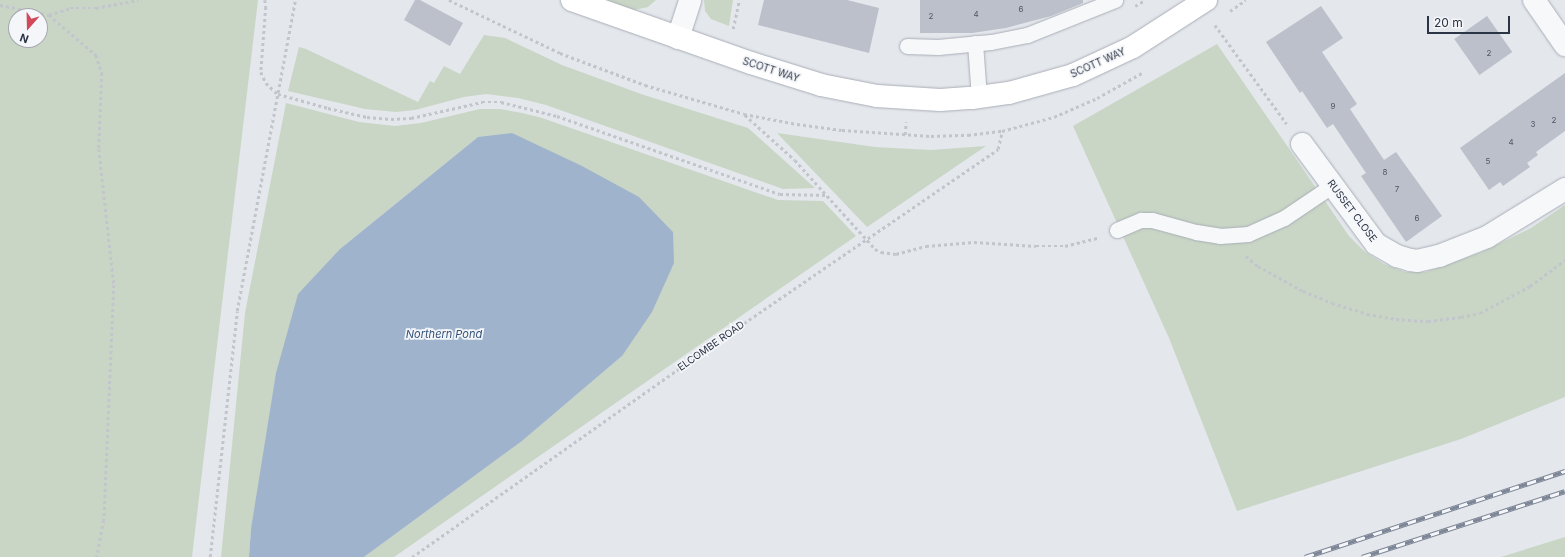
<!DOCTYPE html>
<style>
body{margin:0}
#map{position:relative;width:1565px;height:557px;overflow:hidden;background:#e4e7ec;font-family:Inter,sans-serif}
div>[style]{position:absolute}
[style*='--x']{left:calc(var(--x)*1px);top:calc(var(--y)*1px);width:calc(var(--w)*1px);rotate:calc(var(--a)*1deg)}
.green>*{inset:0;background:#c9d6c5}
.water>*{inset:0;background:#9fb4cc}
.building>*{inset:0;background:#bbc0ca;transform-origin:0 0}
.path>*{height:2.5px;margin-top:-1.25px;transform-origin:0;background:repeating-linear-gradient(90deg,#c2c5cb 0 3px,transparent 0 6px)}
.roads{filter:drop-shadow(0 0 1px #a9aeb7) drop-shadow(0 0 1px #a9aeb7)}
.lane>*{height:15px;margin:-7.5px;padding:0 7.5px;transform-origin:7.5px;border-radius:7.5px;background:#f7f8fa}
.street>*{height:22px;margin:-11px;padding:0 11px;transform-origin:11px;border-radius:11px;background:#f7f8fa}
.secondary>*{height:22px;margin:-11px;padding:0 11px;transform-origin:11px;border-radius:11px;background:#fff}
.rail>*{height:4.5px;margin-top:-2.25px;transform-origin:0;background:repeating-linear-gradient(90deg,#f4f6f9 0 9px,#7d8696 0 18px);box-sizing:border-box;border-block:1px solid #7d8696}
span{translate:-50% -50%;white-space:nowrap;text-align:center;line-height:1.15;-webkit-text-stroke:3.5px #f4f6f9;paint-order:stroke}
.number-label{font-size:8px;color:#4f5766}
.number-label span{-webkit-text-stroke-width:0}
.street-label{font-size:10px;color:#2b3445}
.water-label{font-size:11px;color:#34527a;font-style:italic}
.north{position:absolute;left:8px;top:8px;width:40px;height:40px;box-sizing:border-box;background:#f4f6f9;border:1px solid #a4a8b1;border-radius:50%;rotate:200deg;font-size:11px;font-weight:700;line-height:16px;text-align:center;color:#2b3445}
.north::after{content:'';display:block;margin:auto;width:14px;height:18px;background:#d1495b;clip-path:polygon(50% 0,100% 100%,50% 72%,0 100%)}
.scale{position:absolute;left:1427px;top:16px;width:83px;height:18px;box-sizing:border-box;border:2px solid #2b3445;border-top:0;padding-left:5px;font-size:12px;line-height:14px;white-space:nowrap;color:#2b3445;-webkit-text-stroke:3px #f4f6f9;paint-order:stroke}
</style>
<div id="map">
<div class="green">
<i style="clip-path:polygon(evenodd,0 0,258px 0,192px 557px,0 557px,0 0,16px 16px,40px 16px,40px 40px,16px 40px,16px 16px)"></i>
<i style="clip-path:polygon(599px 0,656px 0,648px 7px,634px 10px)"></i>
<i style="clip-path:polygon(704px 0,733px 0,729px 26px,711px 19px,705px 11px)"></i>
<i style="clip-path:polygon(484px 35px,505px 38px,562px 65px,641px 94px,748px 128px,815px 188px,783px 189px,546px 105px,518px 98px,486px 94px,464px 97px,415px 110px,396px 112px,365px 109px,288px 91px,299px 47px,306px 49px,418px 102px,430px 81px,434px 83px,444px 66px,460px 74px)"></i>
<i style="clip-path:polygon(1217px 44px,1349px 236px,1365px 252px,1384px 264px,1405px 272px,1426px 272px,1482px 252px,1531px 228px,1565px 205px,1565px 397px,1461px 439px,1237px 511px,1169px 338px,1073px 126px)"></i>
<i style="clip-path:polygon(286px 103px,359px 122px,395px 126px,421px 123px,480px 109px,500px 109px,522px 113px,542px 118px,778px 200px,823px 201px,856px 236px,394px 557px,364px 557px,522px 441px,622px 356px,478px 137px,340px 249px,251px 529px,249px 557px,221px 557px,245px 313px)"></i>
<i style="clip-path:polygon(777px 133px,875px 147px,931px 150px,986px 146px,867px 227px)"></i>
<i style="clip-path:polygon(1565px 537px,1565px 557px,1501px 557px)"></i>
</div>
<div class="water">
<i style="clip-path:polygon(512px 133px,582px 166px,639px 197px,673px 232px,674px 263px,652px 312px,622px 356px,522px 441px,364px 557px,249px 557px,251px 529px,276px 373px,298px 294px,340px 249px,478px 137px)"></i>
</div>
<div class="building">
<i style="clip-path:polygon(415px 0,420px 0,463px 23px,450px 46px,404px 20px)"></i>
<i style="clip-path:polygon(764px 0,847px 0,879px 8px,869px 53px,758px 25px)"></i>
<i style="clip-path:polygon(920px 0,1083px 0,1083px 3px,1051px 16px,1006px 28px,972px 33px,920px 33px)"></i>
<i style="clip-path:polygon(1321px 6px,1343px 38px,1322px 52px,1357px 104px,1350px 109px,1384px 160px,1396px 152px,1442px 216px,1406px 242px,1361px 176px,1366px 173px,1333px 124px,1327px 128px,1302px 91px,1300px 93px,1266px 42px)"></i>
<i style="left:1487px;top:16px;width:44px;height:40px;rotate:55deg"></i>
<i style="clip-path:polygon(1565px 73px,1565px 131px,1536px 152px,1538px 155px,1527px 163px,1530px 167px,1503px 186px,1500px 182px,1489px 190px,1460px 148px)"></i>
</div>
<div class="path">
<i style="--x:265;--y:0;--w:7;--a:82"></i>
<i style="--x:266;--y:7;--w:65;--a:94.4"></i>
<i style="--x:261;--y:72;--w:12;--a:66"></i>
<i style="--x:266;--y:83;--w:16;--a:43"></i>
<i style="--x:278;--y:94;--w:52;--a:15.6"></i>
<i style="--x:328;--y:108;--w:40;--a:13"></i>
<i style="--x:367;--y:117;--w:24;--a:5"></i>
<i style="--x:391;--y:119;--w:20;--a:-3"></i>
<i style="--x:411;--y:118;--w:73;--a:-12.7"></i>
<i style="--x:482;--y:102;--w:19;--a:0"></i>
<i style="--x:501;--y:102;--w:58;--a:14"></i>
<i style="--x:557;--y:116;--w:236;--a:19.3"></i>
<i style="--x:780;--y:194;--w:48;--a:1.2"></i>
<i style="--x:449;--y:0;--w:123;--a:25.5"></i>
<i style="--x:560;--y:53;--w:91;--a:20.6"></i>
<i style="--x:645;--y:85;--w:103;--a:16.3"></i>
<i style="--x:744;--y:114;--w:54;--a:10.7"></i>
<i style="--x:797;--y:124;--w:45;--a:7.6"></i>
<i style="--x:842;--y:130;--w:89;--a:3.9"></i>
<i style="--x:931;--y:136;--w:37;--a:-2"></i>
<i style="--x:968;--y:135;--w:34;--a:-7"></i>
<i style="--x:1002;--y:131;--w:54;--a:-15.1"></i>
<i style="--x:1054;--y:117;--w:47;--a:-23.8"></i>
<i style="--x:1097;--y:98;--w:51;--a:-29.1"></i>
<i style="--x:0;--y:5;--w:50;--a:11.5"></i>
<i style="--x:49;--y:15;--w:22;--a:-18"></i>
<i style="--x:70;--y:8;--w:26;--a:0"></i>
<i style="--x:96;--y:8;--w:43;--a:-10.8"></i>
<i style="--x:1135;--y:6;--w:12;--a:-31"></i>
<i style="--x:1230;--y:11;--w:19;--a:-35"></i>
<i style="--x:49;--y:15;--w:62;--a:40.4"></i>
<i style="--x:96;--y:55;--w:19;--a:72"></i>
<i style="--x:102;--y:73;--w:76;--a:92.3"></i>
<i style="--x:99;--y:149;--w:137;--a:83.7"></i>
<i style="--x:114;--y:285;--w:235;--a:92.4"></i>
<i style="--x:104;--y:520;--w:38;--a:101"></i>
<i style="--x:1215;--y:25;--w:122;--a:54"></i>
<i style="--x:733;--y:29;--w:30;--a:-78"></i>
<i style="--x:745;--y:115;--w:67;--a:42"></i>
<i style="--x:795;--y:160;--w:120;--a:48"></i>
<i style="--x:875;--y:249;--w:7;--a:27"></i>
<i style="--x:881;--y:252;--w:15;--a:8"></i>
<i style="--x:896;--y:254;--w:31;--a:-15"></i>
<i style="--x:926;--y:246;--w:48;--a:-4.8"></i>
<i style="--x:974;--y:242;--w:62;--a:3.7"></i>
<i style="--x:1036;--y:246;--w:29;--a:0"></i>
<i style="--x:1065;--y:246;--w:33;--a:-14"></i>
<i style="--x:905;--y:135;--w:13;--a:-86"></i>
<i style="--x:1246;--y:256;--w:16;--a:40"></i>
<i style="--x:1258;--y:266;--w:51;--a:29.1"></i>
<i style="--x:1303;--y:291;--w:31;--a:22"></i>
<i style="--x:1332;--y:303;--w:37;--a:17"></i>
<i style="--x:1367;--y:314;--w:29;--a:10"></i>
<i style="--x:1396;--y:319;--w:32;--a:4"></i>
<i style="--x:1428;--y:321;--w:33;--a:-7"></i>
<i style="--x:1461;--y:317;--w:19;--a:-12"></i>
<i style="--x:1480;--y:313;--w:57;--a:-28.4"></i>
<i style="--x:1530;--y:286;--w:44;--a:-36.6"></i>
<i style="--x:210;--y:557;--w:247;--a:-83.7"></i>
<i style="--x:237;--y:311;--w:316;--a:-79.4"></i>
<i style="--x:412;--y:557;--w:394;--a:-35.2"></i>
<i style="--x:734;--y:330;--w:320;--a:-34.4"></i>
<i style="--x:998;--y:149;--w:18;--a:-77"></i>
</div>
<div class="roads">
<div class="lane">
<i style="--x:975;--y:43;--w:54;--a:85.8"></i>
<i style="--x:907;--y:46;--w:31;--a:2"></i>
<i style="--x:938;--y:47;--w:53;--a:-5.4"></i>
<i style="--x:991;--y:42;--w:37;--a:-11"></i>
<i style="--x:1027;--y:35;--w:95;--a:-21.7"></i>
<i style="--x:1117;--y:230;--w:26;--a:-23"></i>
<i style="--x:1141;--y:220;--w:11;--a:0"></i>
<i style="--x:1152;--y:220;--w:46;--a:15.3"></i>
<i style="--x:1196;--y:232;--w:24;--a:9"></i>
<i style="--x:1220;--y:236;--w:28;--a:-4"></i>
<i style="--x:1248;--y:234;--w:39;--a:-24"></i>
<i style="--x:1284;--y:218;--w:59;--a:-34"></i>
</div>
<div class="street">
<i style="--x:1534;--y:0;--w:55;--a:55.4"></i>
<i style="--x:678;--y:38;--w:40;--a:-72"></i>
<i style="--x:1302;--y:144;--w:124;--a:53.5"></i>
<i style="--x:1376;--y:244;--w:24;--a:30"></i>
<i style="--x:1397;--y:256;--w:14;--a:17"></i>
<i style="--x:1410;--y:260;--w:7;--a:8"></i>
<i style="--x:1417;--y:261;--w:23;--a:-13"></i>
<i style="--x:1439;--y:256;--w:52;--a:-21.6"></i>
<i style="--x:1487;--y:237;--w:92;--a:-31.6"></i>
</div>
<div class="secondary">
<i style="--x:572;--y:0;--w:190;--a:19.4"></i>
<i style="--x:751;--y:63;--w:73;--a:17.4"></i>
<i style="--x:821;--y:85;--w:57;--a:11.1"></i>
<i style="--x:877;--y:96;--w:63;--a:3.6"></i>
<i style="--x:940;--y:100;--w:32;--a:-4"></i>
<i style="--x:972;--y:98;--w:37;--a:-8"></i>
<i style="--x:1009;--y:93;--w:66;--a:-15.7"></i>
<i style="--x:1073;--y:75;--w:66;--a:-25"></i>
<i style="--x:1133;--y:47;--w:87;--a:-32.8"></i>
</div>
</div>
<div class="rail">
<i style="--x:1305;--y:557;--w:274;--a:-18.3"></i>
<i style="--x:1362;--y:557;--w:213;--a:-18"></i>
</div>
<div class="number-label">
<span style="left:1021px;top:10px">6</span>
<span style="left:976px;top:15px">4</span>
<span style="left:931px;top:17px">2</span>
<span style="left:1489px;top:54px">2</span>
<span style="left:1333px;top:107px">9</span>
<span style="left:1554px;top:121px">2</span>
<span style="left:1533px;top:125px">3</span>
<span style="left:1511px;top:143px">4</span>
<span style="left:1488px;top:162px">5</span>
<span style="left:1385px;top:173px">8</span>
<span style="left:1397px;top:190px">7</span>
<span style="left:1417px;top:219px">6</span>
</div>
<div class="street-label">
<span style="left:1098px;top:63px;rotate:-24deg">SCOTT WAY</span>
<span style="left:771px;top:70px;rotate:18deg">SCOTT WAY</span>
<span style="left:1352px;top:211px;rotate:53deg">RUSSET CLOSE</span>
<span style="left:711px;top:346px;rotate:-35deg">ELCOMBE ROAD</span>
</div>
<div class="water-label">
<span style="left:444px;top:334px">Northern Pond</span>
</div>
<div class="north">N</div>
<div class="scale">20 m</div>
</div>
